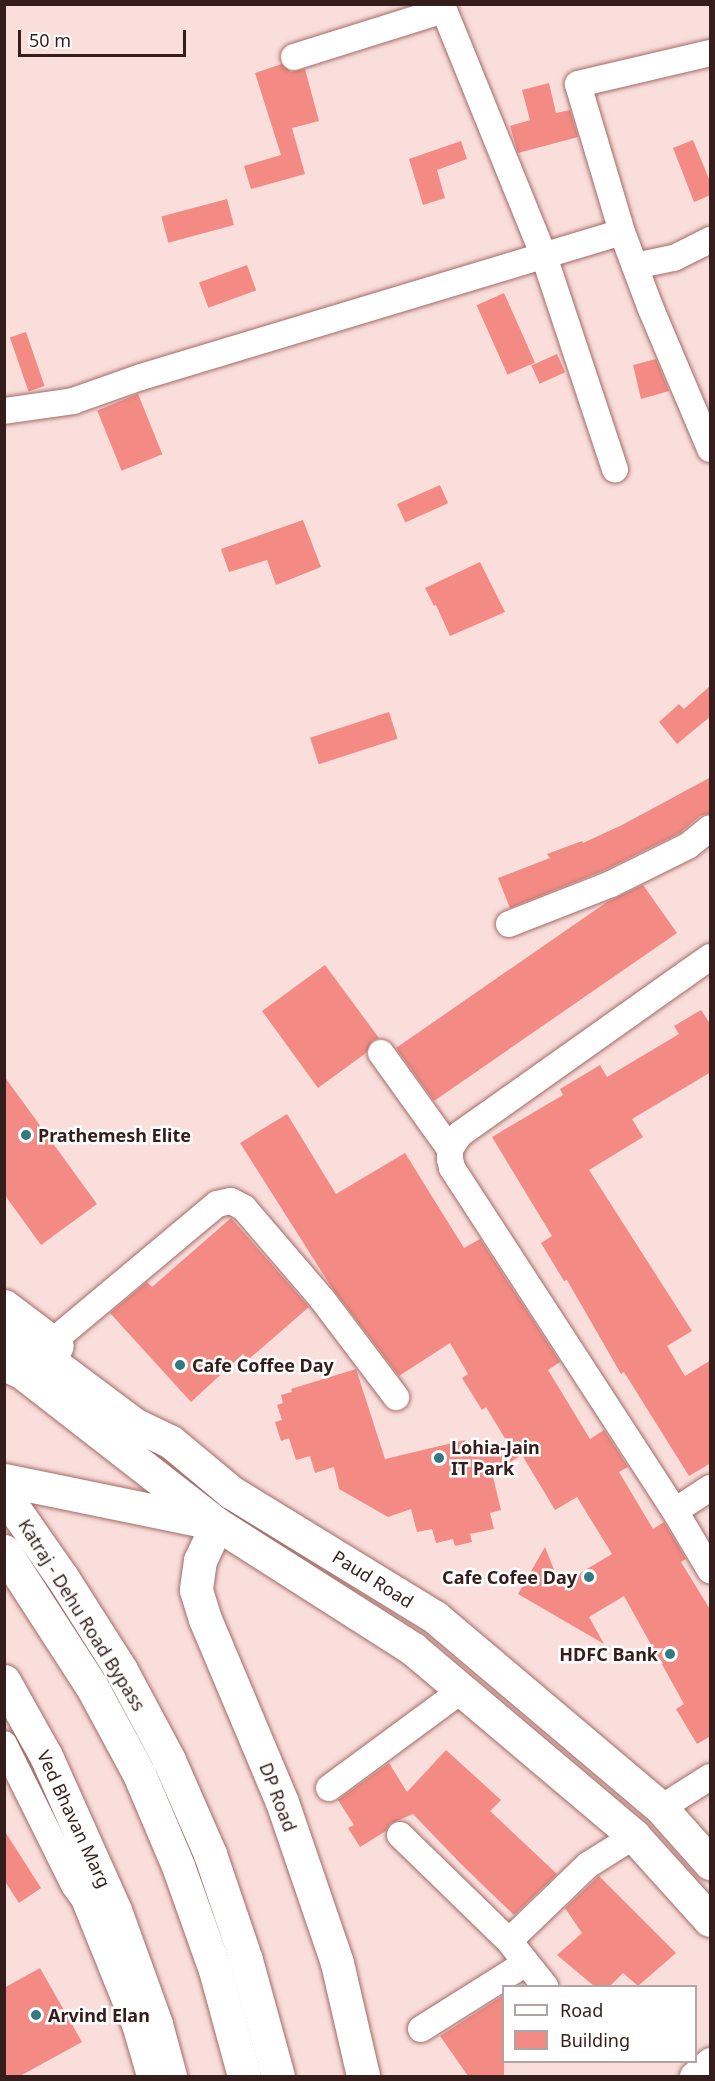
<!DOCTYPE html>
<style>
body{margin:0}
#map{position:relative;width:715px;height:2081px;overflow:hidden;background:#f9dedc;font-family:"Noto Sans",sans-serif}
div>[style]{position:absolute}
[style*='--x']{left:calc(var(--x)*1px);top:calc(var(--y)*1px);width:calc(var(--w)*1px);rotate:calc(var(--a)*1deg)}
.building>*{inset:0;background:#f38b84;transform-origin:0 0}
.roads{filter:drop-shadow(0 0 2px #a46a65) drop-shadow(0 0 2px #a46a65)}
.street>*{height:26px;margin:-13px;padding:0 13px;transform-origin:13px;border-radius:13px;background:#fff}
.secondary>*{height:33px;margin:-16.5px;padding:0 16.5px;transform-origin:16.5px;border-radius:16.5px;background:#fff}
.primary>*{height:33px;margin:-16.5px;padding:0 16.5px;transform-origin:16.5px;border-radius:16.5px;background:#fff}
.highway>*{height:33px;margin:-16.5px;padding:0 16.5px;transform-origin:16.5px;border-radius:16.5px;background:#fff}
.dots>*{width:16px;height:16px;translate:-50% -50%;box-sizing:border-box;border:3px solid #fff;border-radius:50%}
span{translate:-50% -50%;white-space:nowrap;text-align:center;line-height:1.15;-webkit-text-stroke:5px #fff;paint-order:stroke}
.poi-label{font-size:18px;color:#351d1b;font-weight:700}
.left{translate:0 -50%;text-align:left}
.right{translate:-100% -50%;text-align:right}
.street-label{font-size:18px;color:#351d1b}
.frame{position:absolute;inset:0;border:6px solid #351d1b;pointer-events:none}
.legend{position:absolute;left:502px;top:1985px;width:195px;height:78px;box-sizing:border-box;background:#fff;border:2px solid #aea5a4;margin:0;padding:8px 10px;list-style:none;font-size:18px;color:#351d1b}
.legend li{display:flex;align-items:center;gap:12px;height:30px}
.legend b{width:30px;border:2px solid #aea5a4}
.scale{position:absolute;left:18px;top:30px;width:168px;height:27px;box-sizing:border-box;border:3px solid #351d1b;border-top:0;padding-left:8px;font-size:18px;line-height:21px;white-space:nowrap;color:#351d1b;-webkit-text-stroke:4px #fff;paint-order:stroke}
</style>
<div id="map">
<div class="building">
<i style="clip-path:polygon(282px 64px,291px 72px,305px 69px,319px 121px,292px 128px,305px 174px,251px 189px,244px 166px,281px 155px,255px 73px)"></i>
<i style="clip-path:polygon(549px 83px,556px 113px,570px 110px,578px 137px,518px 153px,510px 126px,530px 120px,522px 90px)"></i>
<i style="clip-path:polygon(693px 140px,711px 184px,711px 195px,694px 202px,673px 148px)"></i>
<i style="clip-path:polygon(461px 141px,467px 159px,437px 170px,445px 198px,423px 205px,409px 159px)"></i>
<i style="left:227px;top:199px;width:27px;height:68px;rotate:75deg"></i>
<i style="left:247px;top:265px;width:27px;height:51px;rotate:70deg"></i>
<i style="left:504px;top:293px;width:76px;height:30px;rotate:66deg"></i>
<i style="left:26px;top:332px;width:57px;height:17px;rotate:71deg"></i>
<i style="left:557px;top:354px;width:20px;height:28px;rotate:66deg"></i>
<i style="clip-path:polygon(656px 359px,669px 391px,641px 399px,633px 365px)"></i>
<i style="left:138px;top:394px;width:65px;height:44px;rotate:68deg"></i>
<i style="left:440px;top:485px;width:20px;height:47px;rotate:66deg"></i>
<i style="clip-path:polygon(303px 520px,321px 567px,276px 585px,267px 560px,229px 572px,221px 549px)"></i>
<i style="clip-path:polygon(480px 562px,505px 612px,450px 636px,436px 605px,434px 606px,425px 588px)"></i>
<i style="clip-path:polygon(711px 685px,711px 716px,677px 744px,659px 722px,679px 704px,684px 709px)"></i>
<i style="left:389px;top:712px;width:28px;height:83px;rotate:72deg"></i>
<i style="clip-path:polygon(711px 777px,711px 813px,700px 816px,680px 833px,605px 870px,510px 908px,498px 878px,550px 858px,547px 854px,582px 841px,583px 843px,622px 825px)"></i>
<i style="clip-path:polygon(643px 885px,677px 933px,434px 1101px,396px 1048px,607px 902px)"></i>
<i style="clip-path:polygon(325px 965px,379px 1038px,372px 1041px,366px 1053px,318px 1088px,262px 1011px)"></i>
<i style="clip-path:polygon(701px 1010px,711px 1025px,711px 1072px,632px 1119px,643px 1137px,589px 1170px,692px 1331px,667px 1346px,685px 1376px,711px 1360px,711px 1463px,689px 1476px,624px 1372px,621px 1374px,567px 1280px,564px 1281px,541px 1243px,552px 1236px,492px 1137px,563px 1095px,560px 1089px,600px 1065px,607px 1077px,679px 1034px,674px 1026px)"></i>
<i style="clip-path:polygon(4px 1076px,97px 1204px,41px 1245px,4px 1194px)"></i>
<i style="clip-path:polygon(287px 1114px,336px 1194px,405px 1153px,464px 1248px,480px 1239px,560px 1362px,548px 1370px,590px 1439px,604px 1430px,628px 1467px,619px 1472px,653px 1529px,664px 1522px,686px 1559px,681px 1562px,711px 1611px,711px 1736px,697px 1744px,676px 1709px,684px 1704px,624px 1596px,589px 1617px,604px 1644px,518px 1594px,545px 1547px,560px 1585px,612px 1554px,577px 1497px,555px 1510px,522px 1455px,492px 1473px,501px 1510px,490px 1513px,494px 1529px,470px 1534px,472px 1542px,455px 1546px,453px 1539px,436px 1543px,432px 1529px,417px 1532px,411px 1509px,388px 1517px,339px 1489px,334px 1467px,315px 1473px,310px 1456px,296px 1460px,289px 1438px,281px 1441px,275px 1422px,282px 1420px,277px 1405px,283px 1403px,281px 1395px,292px 1392px,291px 1389px,356px 1369px,385px 1459px,465px 1440px,469px 1455px,509px 1445px,486px 1407px,482px 1410px,462px 1378px,468px 1374px,450px 1343px,399px 1376px,332px 1288px,240px 1143px)"></i>
<i style="clip-path:polygon(231px 1218px,309px 1307px,248px 1360px,243px 1354px,191px 1402px,110px 1313px,147px 1282px,152px 1287px)"></i>
<i style="clip-path:polygon(446px 1750px,501px 1800px,490px 1811px,557px 1874px,514px 1915px,461px 1864px,413px 1814px,390px 1824px,386px 1831px,360px 1847px,348px 1828px,354px 1825px,338px 1800px,389px 1763px,407px 1792px)"></i>
<i style="clip-path:polygon(4px 1830px,41px 1888px,19px 1903px,4px 1880px)"></i>
<i style="clip-path:polygon(599px 1876px,676px 1953px,638px 1986px,623px 1973px,610px 1986px,594px 1986px,557px 1955px,582px 1933px,565px 1908px)"></i>
<i style="clip-path:polygon(40px 1968px,82px 2042px,20px 2076px,4px 2076px,4px 1988px)"></i>
<i style="clip-path:polygon(504px 1995px,504px 2076px,468px 2076px,440px 2036px)"></i>
</div>
<div class="roads">
<div class="street">
<i style="--x:294;--y:57;--w:157;--a:-17.4"></i>
<i style="--x:444;--y:10;--w:266;--a:67.9"></i>
<i style="--x:544;--y:256;--w:225;--a:71.6"></i>
<i style="--x:622;--y:232;--w:154;--a:-106.6"></i>
<i style="--x:578;--y:84;--w:136;--a:-13.2"></i>
<i style="--x:635;--y:266;--w:40;--a:-12"></i>
<i style="--x:674;--y:258;--w:40;--a:-26.6"></i>
<i style="--x:4;--y:411;--w:70;--a:-8.2"></i>
<i style="--x:73;--y:401;--w:72;--a:-19.4"></i>
<i style="--x:141;--y:377;--w:502;--a:-16.78"></i>
<i style="--x:622;--y:232;--w:82;--a:69.4"></i>
<i style="--x:651;--y:309;--w:152;--a:67.1"></i>
<i style="--x:509;--y:924;--w:110;--a:-21.4"></i>
<i style="--x:611;--y:884;--w:86;--a:-26.3"></i>
<i style="--x:688;--y:846;--w:28;--a:-39"></i>
<i style="--x:710;--y:957;--w:306;--a:144.7"></i>
<i style="--x:460;--y:1134;--w:18;--a:124"></i>
<i style="--x:450;--y:1149;--w:10;--a:90"></i>
<i style="--x:450;--y:1159;--w:9;--a:77"></i>
<i style="--x:452;--y:1168;--w:409;--a:57"></i>
<i style="--x:675;--y:1511;--w:69;--a:59.3"></i>
<i style="--x:381;--y:1053;--w:118;--a:54.3"></i>
<i style="--x:52;--y:1342;--w:215;--a:-39.9"></i>
<i style="--x:217;--y:1204;--w:14;--a:-12"></i>
<i style="--x:231;--y:1201;--w:15;--a:28"></i>
<i style="--x:244;--y:1208;--w:120;--a:49.4"></i>
<i style="--x:322;--y:1299;--w:123;--a:52.9"></i>
<i style="--x:675;--y:1511;--w:42;--a:-33.3"></i>
<i style="--x:4;--y:1744;--w:157;--a:63.6"></i>
<i style="--x:74;--y:1885;--w:17;--a:54"></i>
<i style="--x:84;--y:1899;--w:139;--a:68"></i>
<i style="--x:136;--y:2028;--w:50;--a:73.7"></i>
<i style="--x:329;--y:1788;--w:165;--a:-36.4"></i>
<i style="--x:661;--y:1808;--w:58;--a:-32.3"></i>
<i style="--x:400;--y:1835;--w:152;--a:44.2"></i>
<i style="--x:509;--y:1941;--w:58;--a:51.3"></i>
<i style="--x:509;--y:1941;--w:110;--a:-43.9"></i>
<i style="--x:588;--y:1865;--w:54;--a:-32.2"></i>
<i style="--x:421;--y:2029;--w:124;--a:-32.2"></i>
<i style="--x:693;--y:2076;--w:23;--a:-41"></i>
</div>
<div class="secondary">
<i style="--x:217;--y:1524;--w:40;--a:115"></i>
<i style="--x:200;--y:1560;--w:30;--a:98"></i>
<i style="--x:196;--y:1590;--w:30;--a:73"></i>
<i style="--x:205;--y:1619;--w:199;--a:67.2"></i>
<i style="--x:282;--y:1802;--w:170;--a:71.1"></i>
<i style="--x:337;--y:1963;--w:116;--a:77"></i>
<i style="--x:4;--y:1681;--w:86;--a:60.8"></i>
<i style="--x:46;--y:1756;--w:169;--a:65.9"></i>
<i style="--x:115;--y:1910;--w:121;--a:70.2"></i>
<i style="--x:156;--y:2024;--w:54;--a:74.9"></i>
</div>
<div class="primary">
<i style="--x:4;--y:1306;--w:66;--a:37"></i>
<i style="--x:4;--y:1336;--w:39;--a:26"></i>
<i style="--x:39;--y:1353;--w:119;--a:36.8"></i>
<i style="--x:134;--y:1424;--w:41;--a:25.9"></i>
<i style="--x:171;--y:1442;--w:78;--a:39.8"></i>
<i style="--x:231;--y:1492;--w:239;--a:31.5"></i>
<i style="--x:435;--y:1617;--w:296;--a:40.2"></i>
<i style="--x:661;--y:1808;--w:74;--a:48.3"></i>
<i style="--x:4;--y:1364;--w:21;--a:25"></i>
<i style="--x:23;--y:1373;--w:246;--a:37.9"></i>
<i style="--x:217;--y:1524;--w:232;--a:32.5"></i>
<i style="--x:413;--y:1649;--w:289;--a:40.2"></i>
<i style="--x:634;--y:1836;--w:113;--a:47.9"></i>
<i style="--x:4;--y:1480;--w:209;--a:11.6"></i>
</div>
<div class="highway">
<i style="--x:4;--y:1494;--w:101;--a:55.1"></i>
<i style="--x:62;--y:1577;--w:110;--a:57.6"></i>
<i style="--x:121;--y:1670;--w:102;--a:61.9"></i>
<i style="--x:169;--y:1760;--w:103;--a:66.4"></i>
<i style="--x:210;--y:1854;--w:112;--a:71.2"></i>
<i style="--x:246;--y:1960;--w:120;--a:74.6"></i>
<i style="--x:4;--y:1551;--w:162;--a:57.1"></i>
<i style="--x:92;--y:1687;--w:99;--a:61.6"></i>
<i style="--x:139;--y:1774;--w:100;--a:67"></i>
<i style="--x:178;--y:1866;--w:110;--a:70.4"></i>
<i style="--x:215;--y:1970;--w:110;--a:74.7"></i>
</div>
</div>
<div class="dots">
<i style="left:26px;top:1135px;background:#317a81"></i>
<i style="left:180px;top:1365px;background:#317a81"></i>
<i style="left:439px;top:1458px;background:#317a81"></i>
<i style="left:589px;top:1577px;background:#317a81"></i>
<i style="left:670px;top:1654px;background:#317a81"></i>
<i style="left:36px;top:2015px;background:#317a81"></i>
</div>
<div class="poi-label">
<span class="left" style="left:38px;top:1135px">Prathemesh Elite</span>
<span class="left" style="left:192px;top:1365px">Cafe Coffee Day</span>
<span class="left" style="left:451px;top:1458px">Lohia-Jain<br>IT Park</span>
<span class="right" style="left:577px;top:1577px">Cafe Cofee Day</span>
<span class="right" style="left:658px;top:1654px">HDFC Bank</span>
<span class="left" style="left:48px;top:2015px">Arvind Elan</span>
</div>
<div class="street-label">
<span style="left:373px;top:1579px;rotate:32deg">Paud Road</span>
<span style="left:82px;top:1615px;rotate:58deg">Katraj - Dehu Road Bypass</span>
<span style="left:278px;top:1797px;rotate:69deg">DP Road</span>
<span style="left:74px;top:1819px;rotate:65deg">Ved Bhavan Marg</span>
</div>
<div class="frame"></div>
<ul class="legend">
<li><b style="height:8px;background:#fff"></b>Road</li>
<li><b style="height:16px;background:#f38b84"></b>Building</li>
</ul>
<div class="scale">50 m</div>
</div>
